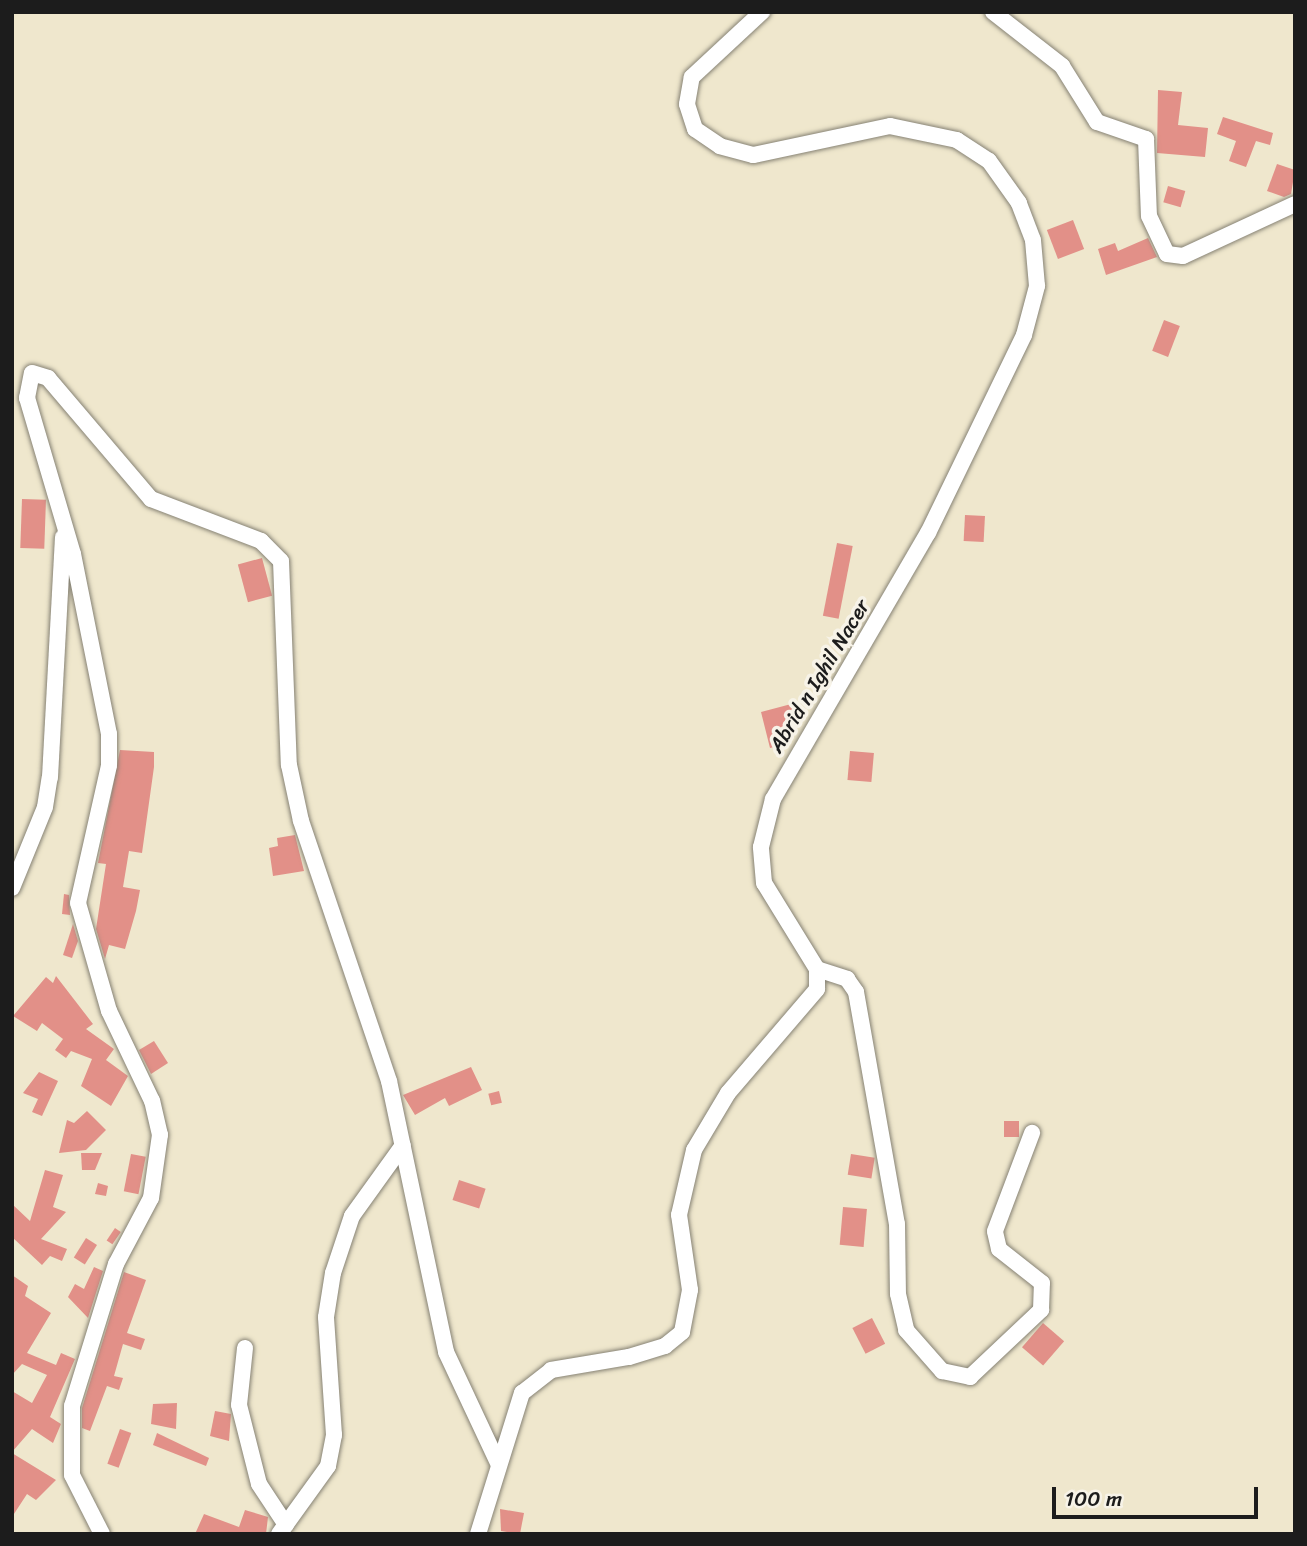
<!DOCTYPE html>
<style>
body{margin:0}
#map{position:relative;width:1307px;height:1546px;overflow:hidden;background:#efe7cd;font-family:Sriracha,sans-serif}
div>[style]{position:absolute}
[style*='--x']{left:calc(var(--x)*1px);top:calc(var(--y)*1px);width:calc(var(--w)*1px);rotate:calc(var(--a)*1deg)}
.building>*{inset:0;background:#e29088;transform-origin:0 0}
.roads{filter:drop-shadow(0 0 2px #868274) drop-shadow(0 0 2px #868274)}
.minor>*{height:16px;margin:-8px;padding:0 8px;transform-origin:8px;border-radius:8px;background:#fff}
span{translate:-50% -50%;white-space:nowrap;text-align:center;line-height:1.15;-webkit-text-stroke:7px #f7f3e8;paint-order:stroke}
.street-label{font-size:21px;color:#1c1c1c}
.frame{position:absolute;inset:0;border:14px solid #1c1c1c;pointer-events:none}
.scale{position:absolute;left:1052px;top:1487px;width:206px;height:32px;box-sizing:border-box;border:4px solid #1c1c1c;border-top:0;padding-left:9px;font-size:21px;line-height:24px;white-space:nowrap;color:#1c1c1c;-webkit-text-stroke:5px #f7f3e8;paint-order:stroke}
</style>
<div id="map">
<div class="building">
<i style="clip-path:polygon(1158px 90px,1182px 92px,1178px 125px,1208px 128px,1205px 157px,1157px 153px)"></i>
<i style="clip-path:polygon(1223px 117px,1273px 133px,1270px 145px,1256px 141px,1246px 167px,1229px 161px,1236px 141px,1217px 134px)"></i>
<i style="clip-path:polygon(1277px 164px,1295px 170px,1291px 194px,1284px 197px,1267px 191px)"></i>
<i style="left:1168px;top:186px;width:18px;height:17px;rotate:16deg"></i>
<i style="left:1073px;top:220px;width:31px;height:28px;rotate:69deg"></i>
<i style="clip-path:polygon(1148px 238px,1157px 257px,1106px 275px,1098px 249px,1115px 243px,1118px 251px)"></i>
<i style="left:1164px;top:320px;width:17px;height:33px;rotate:21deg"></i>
<i style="left:22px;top:499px;width:24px;height:49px;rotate:2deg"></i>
<i style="left:965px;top:515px;width:20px;height:26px;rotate:3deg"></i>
<i style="left:837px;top:543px;width:16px;height:74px;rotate:11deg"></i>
<i style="left:262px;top:558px;width:39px;height:25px;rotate:75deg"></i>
<i style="clip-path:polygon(795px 703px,800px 722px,787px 725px,791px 743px,770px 748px,761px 712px)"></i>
<i style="clip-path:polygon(120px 750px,154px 752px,154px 767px,142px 853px,129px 851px,123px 887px,140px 890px,136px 911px,125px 949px,109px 945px,105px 959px,96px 929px,106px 864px,98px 863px)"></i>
<i style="left:850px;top:751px;width:24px;height:29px;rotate:5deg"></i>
<i style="clip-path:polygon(295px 835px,304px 871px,273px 876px,269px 848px,278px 846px,277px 838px)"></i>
<i style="clip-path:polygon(64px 894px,69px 895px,70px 915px,62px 914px)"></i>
<i style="clip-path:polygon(73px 924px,78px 941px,72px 958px,63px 955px)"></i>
<i style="clip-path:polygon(56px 976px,93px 1024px,86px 1029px,114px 1049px,106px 1060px,128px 1076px,111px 1106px,81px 1086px,92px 1059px,71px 1051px,66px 1058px,55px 1050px,63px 1039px,42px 1023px,37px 1031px,13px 1016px,46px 977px,53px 983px)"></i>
<i style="clip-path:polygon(154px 1041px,168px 1063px,151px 1074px,139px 1050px)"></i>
<i style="clip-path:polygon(471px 1067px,482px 1090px,449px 1106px,445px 1098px,415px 1115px,403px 1095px)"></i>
<i style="clip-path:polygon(39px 1072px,58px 1081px,42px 1116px,32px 1112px,38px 1099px,23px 1093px)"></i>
<i style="left:499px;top:1091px;width:12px;height:11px;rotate:76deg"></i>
<i style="clip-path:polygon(87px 1111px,106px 1130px,86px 1150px,59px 1153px,67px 1120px,74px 1123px)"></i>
<i style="left:1019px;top:1121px;width:16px;height:15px;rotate:90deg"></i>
<i style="clip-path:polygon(81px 1153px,102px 1153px,95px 1170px,82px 1170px)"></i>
<i style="left:131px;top:1154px;width:15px;height:38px;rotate:11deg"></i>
<i style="left:851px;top:1154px;width:24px;height:21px;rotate:9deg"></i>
<i style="clip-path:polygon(45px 1170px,63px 1175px,53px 1207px,66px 1212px,41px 1239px,67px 1249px,62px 1261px,50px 1256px,42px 1265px,12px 1237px,12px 1204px,30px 1221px)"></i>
<i style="left:459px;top:1180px;width:28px;height:21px;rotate:18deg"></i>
<i style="clip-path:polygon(98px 1183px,108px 1186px,106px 1196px,95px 1194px)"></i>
<i style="left:843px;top:1207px;width:24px;height:38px;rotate:5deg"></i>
<i style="left:115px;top:1228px;width:7px;height:15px;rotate:34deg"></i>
<i style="left:86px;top:1238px;width:13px;height:23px;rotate:32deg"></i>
<i style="clip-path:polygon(94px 1267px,103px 1271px,88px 1318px,68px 1297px,75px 1284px,84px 1289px)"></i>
<i style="clip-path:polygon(124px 1272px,146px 1280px,127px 1333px,145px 1339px,141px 1350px,123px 1344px,114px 1376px,123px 1378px,119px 1390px,107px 1386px,90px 1431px,82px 1428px,82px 1408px)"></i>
<i style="clip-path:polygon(12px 1275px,28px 1286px,25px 1296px,51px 1313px,27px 1353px,56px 1365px,61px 1353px,75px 1359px,50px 1417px,61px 1424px,53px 1443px,32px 1429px,12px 1452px,12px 1391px,32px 1403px,47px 1375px,22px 1364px,12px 1375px)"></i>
<i style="left:872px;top:1318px;width:29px;height:22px;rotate:63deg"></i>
<i style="left:1043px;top:1323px;width:28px;height:32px;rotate:41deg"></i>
<i style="clip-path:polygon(177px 1403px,176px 1429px,151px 1424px,153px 1404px)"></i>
<i style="clip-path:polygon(215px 1411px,231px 1414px,229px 1441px,210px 1436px)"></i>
<i style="left:120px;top:1429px;width:12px;height:37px;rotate:20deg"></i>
<i style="clip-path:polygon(157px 1433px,209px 1458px,206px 1466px,153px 1445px)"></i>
<i style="clip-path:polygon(12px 1453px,56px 1480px,36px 1500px,27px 1494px,12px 1517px)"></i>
<i style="clip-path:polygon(500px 1509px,524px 1513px,520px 1534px,501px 1531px)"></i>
<i style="clip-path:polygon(245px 1510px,268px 1517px,266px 1534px,195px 1534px,204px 1514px,239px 1527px)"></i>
</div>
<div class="roads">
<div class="minor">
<i style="--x:993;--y:12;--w:88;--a:38"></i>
<i style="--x:1062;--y:66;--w:66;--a:58"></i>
<i style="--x:1097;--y:122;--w:52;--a:19.1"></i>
<i style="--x:1146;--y:139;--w:77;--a:87.8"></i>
<i style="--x:1149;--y:216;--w:42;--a:64.7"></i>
<i style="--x:1167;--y:254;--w:16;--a:7"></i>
<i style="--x:1183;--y:256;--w:123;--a:-24.9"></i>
<i style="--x:12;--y:888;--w:87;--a:-67.8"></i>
<i style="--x:45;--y:807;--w:30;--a:-81"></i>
<i style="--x:50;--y:777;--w:240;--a:-86.9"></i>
<i style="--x:817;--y:969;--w:32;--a:18"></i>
<i style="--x:847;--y:979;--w:16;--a:55"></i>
<i style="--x:856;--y:992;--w:236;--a:80"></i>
<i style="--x:897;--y:1224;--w:70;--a:89.2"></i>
<i style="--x:898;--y:1294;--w:37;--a:77"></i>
<i style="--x:906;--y:1330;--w:55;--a:48.7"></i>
<i style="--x:942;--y:1371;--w:29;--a:12"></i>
<i style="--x:970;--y:1377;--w:98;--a:-43.3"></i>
<i style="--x:1041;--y:1310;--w:27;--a:-88"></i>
<i style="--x:1042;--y:1283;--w:55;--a:-141.7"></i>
<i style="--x:999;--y:1249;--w:18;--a:-103"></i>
<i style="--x:995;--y:1231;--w:105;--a:-69.3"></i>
<i style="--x:245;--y:1348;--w:57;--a:96"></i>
<i style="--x:239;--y:1405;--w:81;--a:75.8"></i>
<i style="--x:259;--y:1484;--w:49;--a:56.6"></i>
<i style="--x:102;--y:1534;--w:66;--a:-117"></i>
<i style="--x:72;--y:1475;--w:69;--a:-90"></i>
<i style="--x:72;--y:1406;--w:149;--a:-72.8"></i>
<i style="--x:116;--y:1264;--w:75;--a:-62.1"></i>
<i style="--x:151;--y:1198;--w:64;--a:-81.9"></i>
<i style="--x:160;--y:1135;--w:35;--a:-103"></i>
<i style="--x:152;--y:1101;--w:100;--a:-115.5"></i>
<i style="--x:109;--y:1011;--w:112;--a:-106"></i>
<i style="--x:78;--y:903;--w:141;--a:-77.3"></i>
<i style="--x:109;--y:765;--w:31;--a:-90"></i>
<i style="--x:109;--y:734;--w:184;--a:-101.3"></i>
<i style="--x:73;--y:554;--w:163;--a:-106.4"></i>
<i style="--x:27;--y:398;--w:25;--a:-79"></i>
<i style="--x:32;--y:373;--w:17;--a:17"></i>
<i style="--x:48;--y:378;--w:159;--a:49.6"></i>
<i style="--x:151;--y:499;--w:118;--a:20.9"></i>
<i style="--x:261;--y:541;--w:28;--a:45"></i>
<i style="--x:281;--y:561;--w:204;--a:87.8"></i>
<i style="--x:289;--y:765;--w:57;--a:77.9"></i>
<i style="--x:301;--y:821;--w:274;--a:71.3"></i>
<i style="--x:389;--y:1081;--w:277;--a:78.1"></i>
<i style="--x:446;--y:1352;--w:123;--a:64.9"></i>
<i style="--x:279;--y:1534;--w:84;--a:-54.2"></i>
<i style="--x:328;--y:1466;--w:32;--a:-79"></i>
<i style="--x:334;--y:1435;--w:118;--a:-93.9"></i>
<i style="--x:326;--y:1317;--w:45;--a:-81"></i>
<i style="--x:333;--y:1273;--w:60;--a:-71.6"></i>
<i style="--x:352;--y:1216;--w:87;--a:-54.3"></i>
<i style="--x:478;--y:1534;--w:148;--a:-72.7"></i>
<i style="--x:522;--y:1393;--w:37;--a:-38"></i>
<i style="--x:551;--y:1370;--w:79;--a:-9.5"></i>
<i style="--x:629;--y:1357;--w:38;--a:-17"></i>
<i style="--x:665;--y:1346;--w:22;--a:-39"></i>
<i style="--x:682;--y:1332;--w:43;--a:-79.2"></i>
<i style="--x:690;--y:1290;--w:76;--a:-98.3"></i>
<i style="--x:679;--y:1215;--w:67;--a:-77"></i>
<i style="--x:694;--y:1150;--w:66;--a:-59.2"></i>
<i style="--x:728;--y:1093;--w:137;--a:-49.4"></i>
<i style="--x:817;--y:989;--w:20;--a:-90"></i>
<i style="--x:817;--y:969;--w:101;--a:-121.6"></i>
<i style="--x:764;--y:883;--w:36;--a:-95"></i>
<i style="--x:761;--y:847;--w:49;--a:-76"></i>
<i style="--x:773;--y:799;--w:308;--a:-59.8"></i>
<i style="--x:928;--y:533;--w:220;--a:-64.1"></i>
<i style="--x:1024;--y:335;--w:51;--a:-75.1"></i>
<i style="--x:1037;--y:286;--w:46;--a:-95"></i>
<i style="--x:1033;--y:240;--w:40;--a:-111"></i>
<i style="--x:1019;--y:203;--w:52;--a:-125.5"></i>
<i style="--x:989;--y:161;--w:38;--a:-147"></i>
<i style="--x:957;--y:140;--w:68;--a:-168.2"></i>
<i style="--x:890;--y:126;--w:140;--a:168"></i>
<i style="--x:753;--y:155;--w:34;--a:-165"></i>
<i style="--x:720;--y:146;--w:30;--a:-146"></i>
<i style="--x:695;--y:129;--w:26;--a:-108"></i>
<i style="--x:687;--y:104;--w:27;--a:-80"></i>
<i style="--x:692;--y:77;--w:96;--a:-42.9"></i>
</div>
</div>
<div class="street-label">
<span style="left:819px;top:676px;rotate:-59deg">Abrid n Ighil Nacer</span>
</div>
<div class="frame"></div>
<div class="scale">100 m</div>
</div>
